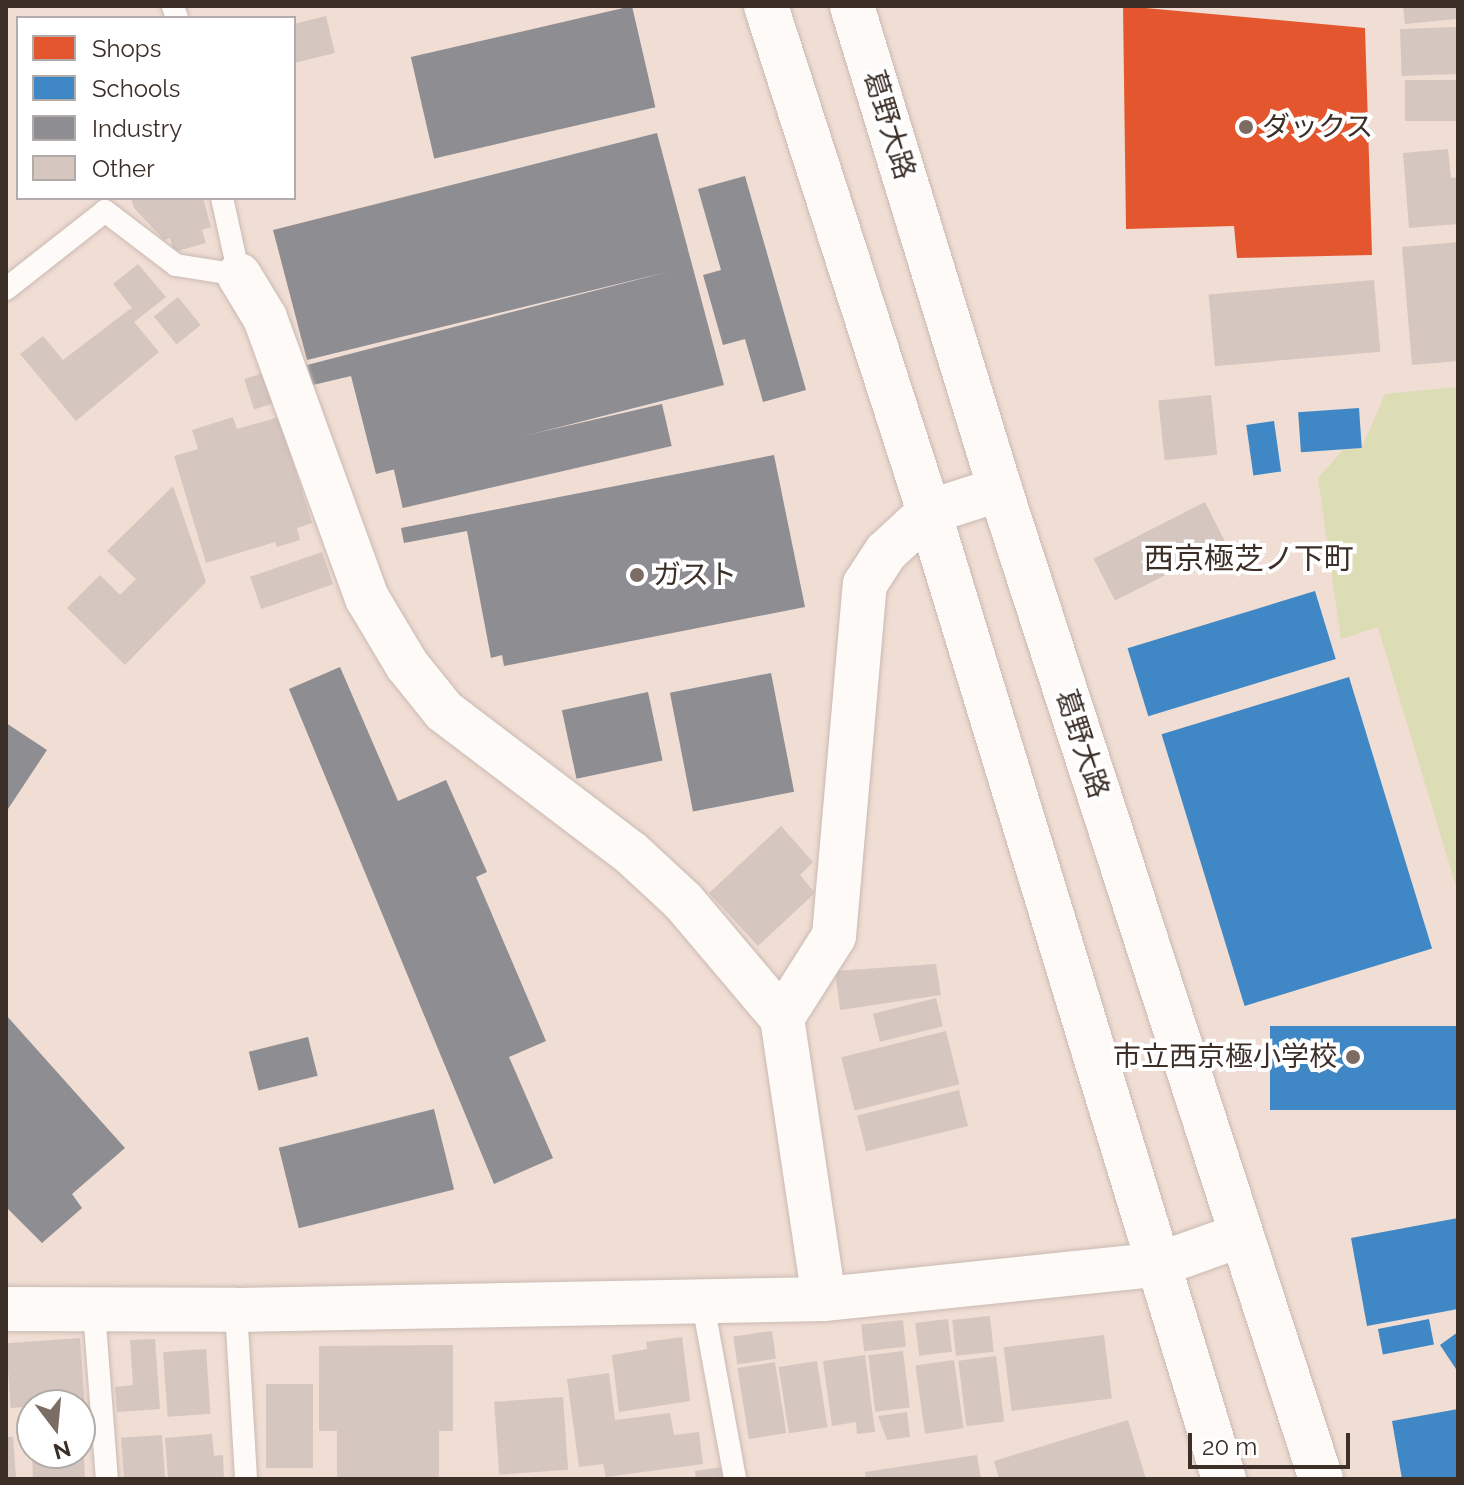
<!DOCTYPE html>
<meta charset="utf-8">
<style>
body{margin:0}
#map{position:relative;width:1464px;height:1485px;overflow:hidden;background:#f0ddd3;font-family:Raleway,"Noto Sans JP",sans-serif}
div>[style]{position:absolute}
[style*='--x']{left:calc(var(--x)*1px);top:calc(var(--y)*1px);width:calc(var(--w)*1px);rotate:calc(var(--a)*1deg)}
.green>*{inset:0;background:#dcdcb5}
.shops>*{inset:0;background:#e4572e}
.schools>*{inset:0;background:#3f88c5;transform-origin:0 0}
.industry>*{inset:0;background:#8d8d92;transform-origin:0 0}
.building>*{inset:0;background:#d6c6c0;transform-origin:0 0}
.roads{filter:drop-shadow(0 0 2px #c9bab3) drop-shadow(0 0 2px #c9bab3)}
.service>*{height:22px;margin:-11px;padding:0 11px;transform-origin:11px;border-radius:11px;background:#fdfaf8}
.minor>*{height:44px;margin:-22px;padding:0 22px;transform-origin:22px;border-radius:22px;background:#fdfaf8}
.tertiary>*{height:44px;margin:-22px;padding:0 22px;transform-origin:22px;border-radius:22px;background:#fdfaf8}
.dots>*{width:22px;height:22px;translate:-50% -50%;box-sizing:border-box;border:4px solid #fff;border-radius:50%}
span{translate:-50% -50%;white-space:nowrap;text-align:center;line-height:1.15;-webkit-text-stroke:8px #fff;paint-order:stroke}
.street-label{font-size:28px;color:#3c2f28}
.poi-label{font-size:28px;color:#3c2f28}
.left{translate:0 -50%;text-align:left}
.right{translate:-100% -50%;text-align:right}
.neighbourhood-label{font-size:30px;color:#3c2f28}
.frame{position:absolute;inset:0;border:8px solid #3c2f28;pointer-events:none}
.legend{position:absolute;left:16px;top:16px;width:280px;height:184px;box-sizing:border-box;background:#fff;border:2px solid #b1aca9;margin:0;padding:10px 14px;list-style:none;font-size:24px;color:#3c2f28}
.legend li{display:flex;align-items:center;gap:16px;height:40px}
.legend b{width:40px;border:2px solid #b1aca9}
.north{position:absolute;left:16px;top:1389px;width:80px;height:80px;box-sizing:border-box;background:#fff;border:2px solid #b1aca9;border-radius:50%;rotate:164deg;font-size:22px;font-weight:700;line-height:32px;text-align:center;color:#3c2f28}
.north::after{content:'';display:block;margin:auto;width:28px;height:36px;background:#7b6c64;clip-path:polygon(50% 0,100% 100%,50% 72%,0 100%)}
.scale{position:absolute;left:1188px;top:1433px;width:162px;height:36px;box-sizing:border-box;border:4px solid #3c2f28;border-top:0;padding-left:10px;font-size:24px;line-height:28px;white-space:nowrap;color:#3c2f28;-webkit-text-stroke:6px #fff;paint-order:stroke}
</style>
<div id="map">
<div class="green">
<i style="clip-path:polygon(1458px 387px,1458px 893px,1378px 627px,1341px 639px,1318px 478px,1343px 450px,1362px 448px,1385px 394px)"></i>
</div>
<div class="shops">
<i style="clip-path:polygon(1123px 6px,1365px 28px,1372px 255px,1237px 258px,1234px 226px,1126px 229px)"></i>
</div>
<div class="schools">
<i style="left:1359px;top:408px;width:40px;height:61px;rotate:86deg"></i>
<i style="left:1274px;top:421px;width:51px;height:28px;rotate:82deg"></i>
<i style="left:1315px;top:591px;width:71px;height:196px;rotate:73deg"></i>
<i style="left:1349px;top:677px;width:284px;height:196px;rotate:73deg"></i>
<i style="left:1458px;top:1026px;width:84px;height:188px;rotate:90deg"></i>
<i style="clip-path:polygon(1458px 1218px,1458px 1309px,1367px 1326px,1351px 1238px)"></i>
<i style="left:1429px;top:1319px;width:26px;height:52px;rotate:79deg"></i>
<i style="clip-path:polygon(1458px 1332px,1458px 1372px,1440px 1345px)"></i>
<i style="clip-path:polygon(1458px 1409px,1458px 1479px,1402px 1479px,1392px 1421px)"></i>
</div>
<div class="industry">
<i style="left:632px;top:6px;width:104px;height:227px;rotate:77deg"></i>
<i style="clip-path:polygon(657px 133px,724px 385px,376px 474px,351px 376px,313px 385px,307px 365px,671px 271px,307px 360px,273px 230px)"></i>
<i style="clip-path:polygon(745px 176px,806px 390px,763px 402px,745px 339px,723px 345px,703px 275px,721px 270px,698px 189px)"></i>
<i style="left:662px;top:404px;width:43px;height:276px;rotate:77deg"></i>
<i style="clip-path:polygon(774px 455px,805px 607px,504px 666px,502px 655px,491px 658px,467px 531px,404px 543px,401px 528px)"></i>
<i style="clip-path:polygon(340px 667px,398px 801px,446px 780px,487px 872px,476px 877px,546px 1041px,509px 1057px,553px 1158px,494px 1184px,289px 689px)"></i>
<i style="left:771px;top:673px;width:121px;height:103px;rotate:79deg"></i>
<i style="left:648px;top:692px;width:70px;height:88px;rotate:78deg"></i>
<i style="clip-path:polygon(6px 723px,47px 750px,6px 812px)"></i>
<i style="clip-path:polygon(6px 1015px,125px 1148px,72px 1194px,82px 1208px,42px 1243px,6px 1207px)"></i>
<i style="left:308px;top:1037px;width:40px;height:61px;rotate:76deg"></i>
<i style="left:434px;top:1109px;width:83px;height:160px;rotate:76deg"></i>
</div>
<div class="building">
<i style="clip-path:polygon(1403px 6px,1456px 6px,1457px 19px,1405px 24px)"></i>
<i style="clip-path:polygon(326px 16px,335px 53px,294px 63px,294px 24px)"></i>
<i style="left:1456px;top:27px;width:47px;height:56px;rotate:88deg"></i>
<i style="left:1458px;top:80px;width:41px;height:53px;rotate:90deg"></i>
<i style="clip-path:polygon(1448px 149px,1451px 178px,1458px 177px,1458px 224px,1409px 228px,1403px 153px)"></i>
<i style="clip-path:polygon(131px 198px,203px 198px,211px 227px,202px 230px,206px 243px,174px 252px,170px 238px,164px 240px,134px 208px)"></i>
<i style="clip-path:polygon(1458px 242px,1458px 361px,1412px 365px,1402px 247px)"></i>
<i style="clip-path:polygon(138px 264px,166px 297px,134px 322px,159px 352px,76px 421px,20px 354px,43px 336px,63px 360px,126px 312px,132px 308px,113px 284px)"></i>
<i style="left:1374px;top:280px;width:72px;height:166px;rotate:85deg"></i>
<i style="left:178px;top:297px;width:36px;height:31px;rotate:51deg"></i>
<i style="left:266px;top:372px;width:32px;height:23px;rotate:72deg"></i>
<i style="left:1211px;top:395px;width:60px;height:53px;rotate:84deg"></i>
<i style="clip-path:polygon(233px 417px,237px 429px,279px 417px,312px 523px,297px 528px,300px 540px,277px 547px,275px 542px,206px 563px,174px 456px,198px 449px,192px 430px)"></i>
<i style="clip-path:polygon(173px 486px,206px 582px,125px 665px,67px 608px,100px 575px,120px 595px,136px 579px,107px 551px)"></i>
<i style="left:1205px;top:502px;width:47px;height:125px;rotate:63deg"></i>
<i style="left:322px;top:552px;width:34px;height:76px;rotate:71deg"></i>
<i style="clip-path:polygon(781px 826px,813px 862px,800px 875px,815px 893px,758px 946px,709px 893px)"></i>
<i style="clip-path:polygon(936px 964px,941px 995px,840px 1010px,835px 971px)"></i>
<i style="left:936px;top:998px;width:29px;height:65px;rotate:76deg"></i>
<i style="left:946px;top:1031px;width:55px;height:108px;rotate:76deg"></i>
<i style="left:959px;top:1090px;width:37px;height:105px;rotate:76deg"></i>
<i style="left:990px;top:1316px;width:36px;height:38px;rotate:84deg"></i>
<i style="left:948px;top:1319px;width:33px;height:33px;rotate:83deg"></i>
<i style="left:903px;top:1320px;width:27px;height:42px;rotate:84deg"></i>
<i style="left:772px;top:1331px;width:28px;height:39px;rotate:82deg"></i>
<i style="left:1104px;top:1335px;width:64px;height:101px;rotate:83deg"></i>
<i style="clip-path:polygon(682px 1337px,690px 1401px,619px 1412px,612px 1355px,647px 1349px,646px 1342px)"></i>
<i style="left:80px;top:1338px;width:65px;height:74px;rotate:86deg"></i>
<i style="clip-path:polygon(155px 1339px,160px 1409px,117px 1412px,115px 1387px,133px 1385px,130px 1340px)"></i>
<i style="clip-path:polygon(453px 1345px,453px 1431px,439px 1431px,439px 1479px,337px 1479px,337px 1431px,319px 1431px,319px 1346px)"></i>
<i style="left:206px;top:1349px;width:65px;height:43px;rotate:86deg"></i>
<i style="left:903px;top:1351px;width:57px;height:35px;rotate:83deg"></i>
<i style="clip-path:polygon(865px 1355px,875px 1432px,857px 1434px,856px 1422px,832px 1426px,823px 1361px)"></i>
<i style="left:996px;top:1356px;width:66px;height:38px;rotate:83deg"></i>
<i style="left:954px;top:1360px;width:69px;height:39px;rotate:82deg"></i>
<i style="left:817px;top:1361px;width:67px;height:39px;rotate:81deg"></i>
<i style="left:775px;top:1362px;width:72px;height:38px;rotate:81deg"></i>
<i style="clip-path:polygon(609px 1373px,615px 1420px,670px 1413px,674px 1435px,699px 1432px,703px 1464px,606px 1477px,603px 1464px,579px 1467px,567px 1379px)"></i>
<i style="left:266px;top:1384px;width:47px;height:84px"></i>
<i style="left:563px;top:1397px;width:73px;height:69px;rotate:86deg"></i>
<i style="clip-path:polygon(907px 1412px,910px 1437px,887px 1440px,878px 1416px)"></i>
<i style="clip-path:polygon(1128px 1420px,1146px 1479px,999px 1479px,994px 1461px)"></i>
<i style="clip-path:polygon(83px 1432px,85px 1479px,33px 1479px,32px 1453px,80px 1453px)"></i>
<i style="clip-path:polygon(212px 1434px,214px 1456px,223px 1455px,224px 1479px,168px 1479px,165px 1438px)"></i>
<i style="left:162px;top:1435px;width:44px;height:41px;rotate:86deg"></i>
<i style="clip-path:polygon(6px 1437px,13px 1437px,16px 1477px,6px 1478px)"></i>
<i style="clip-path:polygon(977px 1455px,981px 1479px,866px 1479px,865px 1472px)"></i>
<i style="clip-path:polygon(723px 1467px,724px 1479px,696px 1479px,695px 1471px)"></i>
</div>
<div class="roads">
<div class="service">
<i style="--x:173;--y:6;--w:13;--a:72"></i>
<i style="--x:6;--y:289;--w:126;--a:-38.2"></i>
<i style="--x:105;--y:211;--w:89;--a:37.3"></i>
<i style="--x:176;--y:265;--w:64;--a:9"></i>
<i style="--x:239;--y:275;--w:79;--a:-102.4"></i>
<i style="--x:703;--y:1304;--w:178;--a:79.6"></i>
<i style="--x:236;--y:1310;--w:169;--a:86.6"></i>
<i style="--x:94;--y:1311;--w:169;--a:85.6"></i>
</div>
<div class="minor">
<i style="--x:239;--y:275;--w:50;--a:58.8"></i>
<i style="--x:265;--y:318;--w:298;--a:70"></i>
<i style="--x:367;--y:598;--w:78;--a:59.2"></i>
<i style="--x:407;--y:665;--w:59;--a:51.2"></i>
<i style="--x:444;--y:711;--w:233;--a:37.2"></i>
<i style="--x:630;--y:852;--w:72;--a:42.8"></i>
<i style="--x:683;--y:901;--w:153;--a:49.8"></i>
<i style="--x:824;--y:1299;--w:284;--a:-98.5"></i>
<i style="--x:782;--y:1018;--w:97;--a:-57.6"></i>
<i style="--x:834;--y:936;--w:353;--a:-85"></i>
<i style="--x:865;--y:584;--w:38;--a:-57"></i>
<i style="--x:886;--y:552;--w:59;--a:-42.9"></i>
<i style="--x:929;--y:512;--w:75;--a:-17.9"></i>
<i style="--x:6;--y:1309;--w:230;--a:0.2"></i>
<i style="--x:236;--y:1310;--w:588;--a:-1.07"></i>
<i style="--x:824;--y:1299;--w:338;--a:-5.9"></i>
<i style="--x:1160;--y:1264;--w:86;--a:-19.7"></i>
</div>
<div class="tertiary">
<i style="--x:766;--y:6;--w:532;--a:72.14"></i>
<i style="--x:929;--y:512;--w:1011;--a:73.03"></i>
<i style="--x:852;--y:6;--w:505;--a:72.96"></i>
<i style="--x:1000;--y:489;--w:1041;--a:72.04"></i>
</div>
</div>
<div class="dots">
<i style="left:1246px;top:127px;background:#7b6c64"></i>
<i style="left:637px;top:575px;background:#7b6c64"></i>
<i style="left:1353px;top:1057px;background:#7b6c64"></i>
</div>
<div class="street-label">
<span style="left:889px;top:125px;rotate:73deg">葛野大路</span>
<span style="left:1082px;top:744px;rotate:72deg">葛野大路</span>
</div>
<div class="poi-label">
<span class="left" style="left:1262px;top:127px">ダックス</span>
<span class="left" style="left:653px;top:575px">ガスト</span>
<span class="right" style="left:1337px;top:1057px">市立西京極小学校</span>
</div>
<div class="neighbourhood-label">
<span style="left:1249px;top:559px">西京極芝ノ下町</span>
</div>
<div class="frame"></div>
<ul class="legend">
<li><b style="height:22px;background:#e4572e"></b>Shops</li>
<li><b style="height:22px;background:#3f88c5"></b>Schools</li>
<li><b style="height:22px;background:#8d8d92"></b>Industry</li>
<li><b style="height:22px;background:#d6c6c0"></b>Other</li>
</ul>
<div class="north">N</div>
<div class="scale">20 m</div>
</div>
